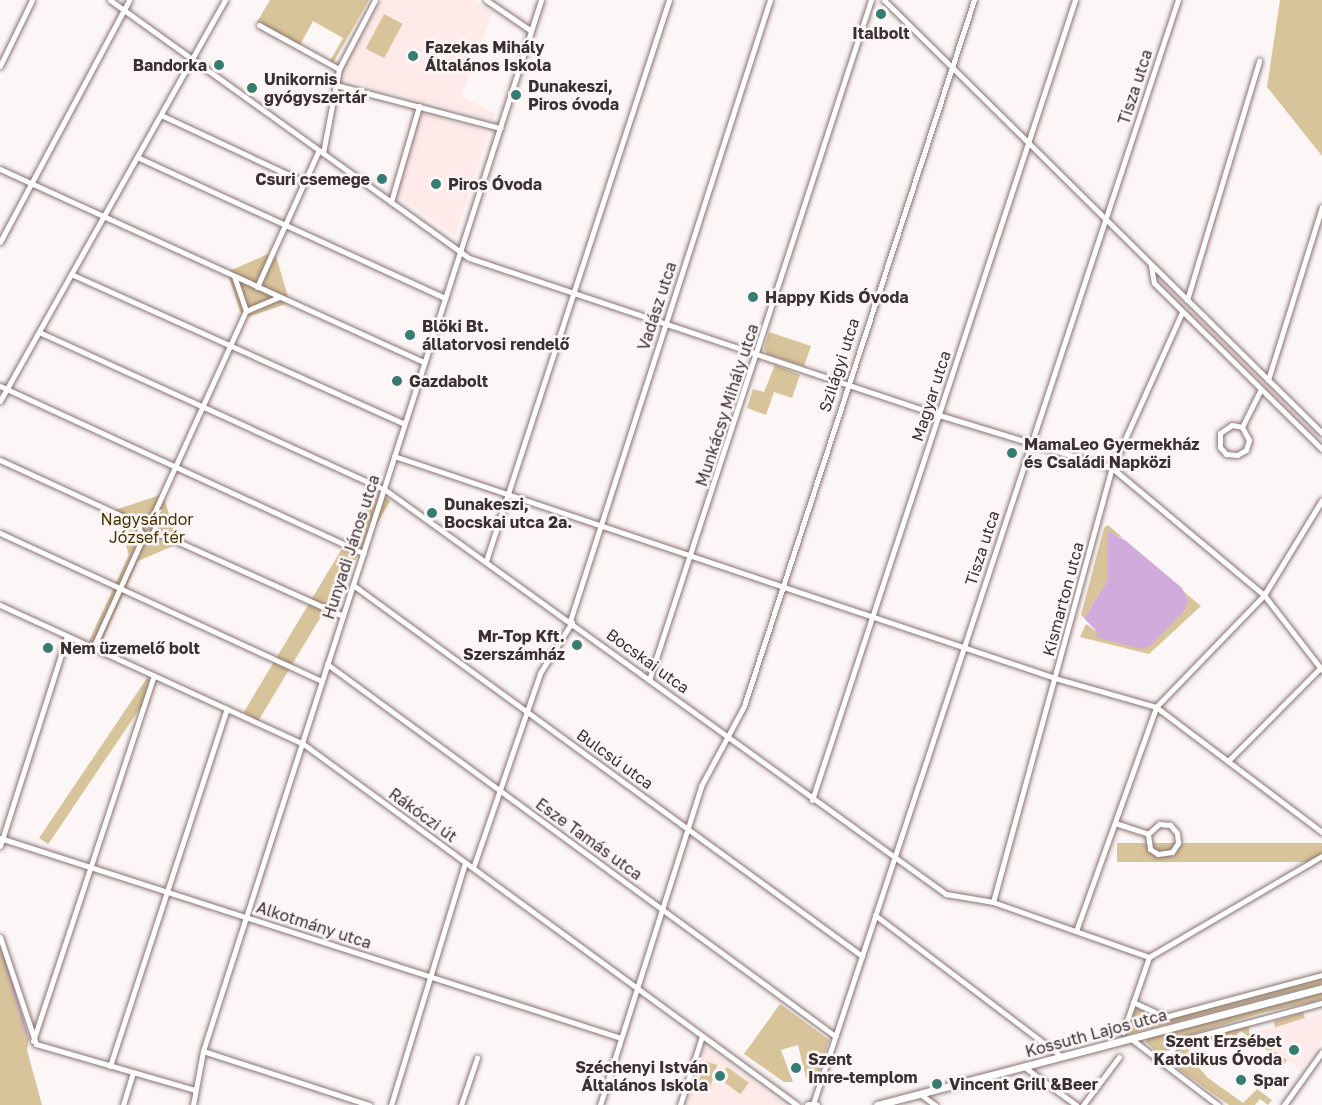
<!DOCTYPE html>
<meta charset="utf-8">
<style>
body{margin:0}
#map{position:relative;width:1322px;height:1105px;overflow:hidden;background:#fcf6f6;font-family:"Golos Text",sans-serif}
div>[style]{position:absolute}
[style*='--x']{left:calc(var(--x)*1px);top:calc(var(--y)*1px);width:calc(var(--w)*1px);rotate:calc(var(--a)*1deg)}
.built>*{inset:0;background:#feeae8}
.green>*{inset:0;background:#d8c49a;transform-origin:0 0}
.water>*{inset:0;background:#d2abdd}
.stream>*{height:2px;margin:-1px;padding:0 1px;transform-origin:1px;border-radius:1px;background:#d2abdd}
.roads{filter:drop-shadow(0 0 2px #897372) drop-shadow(0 0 2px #897372)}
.minor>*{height:5px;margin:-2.5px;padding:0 2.5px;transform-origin:2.5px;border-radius:2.5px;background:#fff}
.minor>.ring{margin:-2.5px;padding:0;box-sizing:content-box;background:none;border:5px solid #fff;border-radius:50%}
.tertiary>*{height:7px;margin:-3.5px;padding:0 3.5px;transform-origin:3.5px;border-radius:3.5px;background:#fff}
.dots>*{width:16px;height:16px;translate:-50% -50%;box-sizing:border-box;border:3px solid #fcf6f6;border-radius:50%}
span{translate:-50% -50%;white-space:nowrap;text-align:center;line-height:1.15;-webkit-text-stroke:5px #fcf6f6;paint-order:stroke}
.poi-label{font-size:16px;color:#3a3030;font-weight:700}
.left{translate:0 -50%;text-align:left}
.right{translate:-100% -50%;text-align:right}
.street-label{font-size:16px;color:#3a3030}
.park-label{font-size:16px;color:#463301}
</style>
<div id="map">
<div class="built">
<i style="clip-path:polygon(382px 0,473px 0,492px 13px,461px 96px,495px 114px,493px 120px,343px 79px,346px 73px,341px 70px)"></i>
<i style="clip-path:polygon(420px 113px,489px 132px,455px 236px,396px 195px)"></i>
<i style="clip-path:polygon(1322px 1013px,1322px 1040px,1300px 1069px,1249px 1033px)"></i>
<i style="clip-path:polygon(705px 1047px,785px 1105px,686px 1105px)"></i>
</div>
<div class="green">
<i style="clip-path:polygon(270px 0,369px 0,333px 63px,330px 61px,343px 38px,313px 21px,300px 45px,257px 22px)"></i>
<i style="clip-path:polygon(1280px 0,1322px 0,1322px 156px,1267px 87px)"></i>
<i style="left:384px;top:14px;width:21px;height:39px;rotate:28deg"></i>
<i style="clip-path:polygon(268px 254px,276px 256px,288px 297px,283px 305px,248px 317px,240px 311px,227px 272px)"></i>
<i style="clip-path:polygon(769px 332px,811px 346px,804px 366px,767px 354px,764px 348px)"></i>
<i style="clip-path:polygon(775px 365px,800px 375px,792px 398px,774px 392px,766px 415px,747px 408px,753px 389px,764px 392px)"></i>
<i style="left:376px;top:492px;width:17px;height:257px;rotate:31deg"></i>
<i style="clip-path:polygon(160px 495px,165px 501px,178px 544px,138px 561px,100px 646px,89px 641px,129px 555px,115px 510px)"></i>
<i style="clip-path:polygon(1108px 525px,1123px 538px,1108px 532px,1108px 580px,1084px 618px,1081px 615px,1104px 528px)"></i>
<i style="clip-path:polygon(1183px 591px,1201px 606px,1149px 654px,1080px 637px,1086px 624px,1097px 632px,1188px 600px)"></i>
<i style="left:147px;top:678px;width:11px;height:193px;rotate:34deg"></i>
<i style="left:1322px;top:843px;width:19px;height:205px;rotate:90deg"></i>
<i style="clip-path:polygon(0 941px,29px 1038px,27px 1050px,42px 1105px,0 1105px)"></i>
<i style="clip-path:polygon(1322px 977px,1322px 984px,1117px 1037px,1136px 1008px,1167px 1019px)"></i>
<i style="clip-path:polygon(1322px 992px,1322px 1000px,1262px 1013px,1183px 1037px,1160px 1055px,1146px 1042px,1148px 1037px)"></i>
<i style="clip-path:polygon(780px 1004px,829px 1040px,818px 1075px,806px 1078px,798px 1045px,781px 1050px,793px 1082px,784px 1082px,744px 1054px)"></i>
<i style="left:1303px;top:1012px;width:6px;height:31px;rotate:72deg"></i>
<i style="clip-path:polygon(1249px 1026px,1249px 1033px,1287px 1060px,1282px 1067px,1278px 1064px,1280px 1060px,1241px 1031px,1223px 1048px,1208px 1038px,1200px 1045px,1195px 1042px,1187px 1054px,1208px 1078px,1243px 1103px,1257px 1089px,1272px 1100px,1268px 1105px,1260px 1099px,1255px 1105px,1229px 1105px,1169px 1062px,1184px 1042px)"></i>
<i style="left:705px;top:1061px;width:13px;height:26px;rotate:18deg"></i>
<i style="left:727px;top:1067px;width:27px;height:14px;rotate:36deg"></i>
</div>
<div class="water">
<i style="clip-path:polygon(1108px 531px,1125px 540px,1182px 588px,1188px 600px,1185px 610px,1151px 645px,1141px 649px,1096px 637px,1097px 632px,1084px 618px,1108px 580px)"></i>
</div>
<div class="stream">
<i style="--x:3;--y:955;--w:84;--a:73.5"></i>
</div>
<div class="roads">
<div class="minor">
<i style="--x:110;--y:0;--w:442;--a:35.7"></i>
<i style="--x:469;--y:258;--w:496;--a:18.5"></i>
<i style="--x:939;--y:415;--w:181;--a:17"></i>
<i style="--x:1112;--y:468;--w:198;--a:39.9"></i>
<i style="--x:1264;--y:595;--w:95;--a:52.3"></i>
<i style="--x:486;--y:0;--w:53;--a:34.3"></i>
<i style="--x:884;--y:0;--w:616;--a:44.67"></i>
<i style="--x:259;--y:25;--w:91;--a:28.8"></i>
<i style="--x:0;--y:66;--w:73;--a:-64.1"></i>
<i style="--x:336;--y:85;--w:170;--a:14.7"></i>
<i style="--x:161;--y:115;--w:158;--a:25.1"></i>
<i style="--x:323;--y:153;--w:86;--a:-79.2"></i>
<i style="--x:339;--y:69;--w:78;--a:-62.4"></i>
<i style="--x:137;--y:157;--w:339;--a:24.6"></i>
<i style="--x:0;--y:169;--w:466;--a:24.5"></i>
<i style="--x:391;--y:202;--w:100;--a:-73.7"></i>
<i style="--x:0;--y:242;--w:274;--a:-61.9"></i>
<i style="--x:1151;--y:265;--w:18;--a:81"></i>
<i style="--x:1154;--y:283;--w:236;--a:44.7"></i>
<i style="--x:71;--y:274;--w:365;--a:24.2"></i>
<i style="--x:234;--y:276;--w:37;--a:71"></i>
<i style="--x:246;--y:311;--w:36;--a:-23"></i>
<i style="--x:257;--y:287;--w:150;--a:-65.7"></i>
<i style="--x:1187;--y:300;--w:250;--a:-73.2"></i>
<i style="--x:39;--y:332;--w:379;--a:24.5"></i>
<i style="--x:384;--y:489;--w:693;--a:35.78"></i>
<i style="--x:946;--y:894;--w:48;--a:9.7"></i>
<i style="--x:993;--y:902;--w:165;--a:19.4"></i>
<i style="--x:1268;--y:380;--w:181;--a:-72.7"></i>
<i style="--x:0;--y:386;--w:400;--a:24.7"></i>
<i style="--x:0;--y:401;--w:460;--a:-60.7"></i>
<i style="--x:1242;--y:427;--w:15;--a:62"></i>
<i style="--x:1249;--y:440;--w:10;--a:107"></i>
<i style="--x:1246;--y:450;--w:10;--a:151"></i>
<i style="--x:1237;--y:455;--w:11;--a:-175"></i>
<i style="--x:1226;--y:454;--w:9;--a:-131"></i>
<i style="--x:1220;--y:447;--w:14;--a:-90"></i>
<i style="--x:1220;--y:433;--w:14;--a:-34"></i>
<i style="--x:1232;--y:425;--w:10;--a:11"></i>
<i style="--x:1242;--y:427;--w:42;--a:-63.4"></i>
<i style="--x:394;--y:456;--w:697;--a:18.56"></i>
<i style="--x:1055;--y:678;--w:105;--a:16"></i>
<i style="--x:1156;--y:707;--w:208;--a:37"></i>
<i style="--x:0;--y:460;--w:153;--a:24.7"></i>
<i class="ring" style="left:139px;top:519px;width:11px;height:11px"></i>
<i style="--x:151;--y:520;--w:230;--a:-65.6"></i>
<i style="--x:154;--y:531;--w:207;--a:24.2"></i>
<i style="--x:0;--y:533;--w:354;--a:24.7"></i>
<i style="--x:486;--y:561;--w:590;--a:-71.93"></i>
<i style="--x:353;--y:585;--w:630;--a:36.09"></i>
<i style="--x:0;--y:605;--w:332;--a:24.6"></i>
<i style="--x:302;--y:743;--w:613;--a:36.18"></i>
<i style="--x:570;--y:621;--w:652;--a:-72.15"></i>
<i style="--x:93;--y:648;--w:124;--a:-65.7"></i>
<i style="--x:327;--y:664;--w:630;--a:36.21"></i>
<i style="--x:649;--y:680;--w:715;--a:-71.92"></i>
<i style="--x:1228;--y:761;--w:131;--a:-45.3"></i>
<i style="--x:812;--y:800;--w:842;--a:-71.8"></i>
<i style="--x:1115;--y:823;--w:35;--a:18"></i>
<i style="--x:1148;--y:834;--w:15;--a:82"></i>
<i style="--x:1150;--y:849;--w:9;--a:32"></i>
<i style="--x:1158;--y:854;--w:14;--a:-8"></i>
<i style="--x:1172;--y:852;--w:11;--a:-56"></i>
<i style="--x:1178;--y:843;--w:10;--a:-96"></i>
<i style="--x:1177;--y:833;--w:11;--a:-131"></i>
<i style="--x:1170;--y:825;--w:11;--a:-175"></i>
<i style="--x:1159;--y:824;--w:15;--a:138"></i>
<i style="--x:0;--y:838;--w:652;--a:17.85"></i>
<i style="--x:0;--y:846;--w:220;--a:-72.3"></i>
<i style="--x:473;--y:868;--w:206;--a:-71"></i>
<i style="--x:540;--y:673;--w:60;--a:-57.9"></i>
<i style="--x:993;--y:902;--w:450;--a:-74.7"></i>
<i style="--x:1112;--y:468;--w:171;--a:-65.8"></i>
<i style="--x:875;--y:915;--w:233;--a:37.2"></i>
<i style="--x:1076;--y:931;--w:238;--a:-70.3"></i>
<i style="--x:1156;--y:707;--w:156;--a:-46"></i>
<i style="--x:1264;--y:595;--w:111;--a:-58.6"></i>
<i style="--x:0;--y:937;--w:113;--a:71.4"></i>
<i style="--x:36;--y:1044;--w:166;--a:16.1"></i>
<i style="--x:1133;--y:1002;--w:35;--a:25"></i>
<i style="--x:1165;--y:1017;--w:163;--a:-15"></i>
<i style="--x:1123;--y:1032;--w:79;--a:-70.9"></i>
<i style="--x:1149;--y:957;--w:200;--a:-30.3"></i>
<i style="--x:1130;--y:1038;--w:111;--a:37.3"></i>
<i style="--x:33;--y:1041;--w:385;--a:-71.7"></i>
<i style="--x:203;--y:1051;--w:175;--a:18"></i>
<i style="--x:1161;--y:1062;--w:28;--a:-48"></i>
<i style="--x:1180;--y:1041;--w:147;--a:-15"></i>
<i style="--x:110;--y:1066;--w:376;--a:-71.9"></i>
<i style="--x:1023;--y:1066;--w:66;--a:36.3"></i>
<i style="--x:920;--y:1094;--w:19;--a:36"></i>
<i style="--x:813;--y:1104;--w:1163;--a:-71.71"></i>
<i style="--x:123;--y:1105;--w:34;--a:-73"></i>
<i style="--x:193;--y:1105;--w:55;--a:-79.5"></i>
<i style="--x:203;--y:1051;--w:1104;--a:-72.17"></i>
<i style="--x:391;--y:1105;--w:253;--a:-73"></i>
<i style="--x:461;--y:1105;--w:50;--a:-71.2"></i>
<i style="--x:600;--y:1105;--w:335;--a:-72.4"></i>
<i style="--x:701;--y:786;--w:91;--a:-61.7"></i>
<i style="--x:744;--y:706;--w:743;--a:-71.96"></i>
<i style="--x:680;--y:1105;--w:72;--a:-72.3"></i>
<i style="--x:1083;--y:1105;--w:60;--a:-53.1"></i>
<i style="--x:1284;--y:1105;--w:65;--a:-54.4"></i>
</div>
<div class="tertiary">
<i style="--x:808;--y:1105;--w:8;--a:0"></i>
<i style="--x:877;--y:1105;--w:460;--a:-14.7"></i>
</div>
</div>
<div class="dots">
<i style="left:881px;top:14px;background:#377c70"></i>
<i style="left:413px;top:56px;background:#377c70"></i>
<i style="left:219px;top:65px;background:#377c70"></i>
<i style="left:252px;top:88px;background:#377c70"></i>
<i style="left:516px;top:95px;background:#377c70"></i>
<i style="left:382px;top:179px;background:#377c70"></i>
<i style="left:436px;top:184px;background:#377c70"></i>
<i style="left:753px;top:297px;background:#377c70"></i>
<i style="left:410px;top:335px;background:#377c70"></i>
<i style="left:397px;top:381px;background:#377c70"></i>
<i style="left:1012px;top:453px;background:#377c70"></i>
<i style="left:432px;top:513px;background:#377c70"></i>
<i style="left:577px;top:645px;background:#377c70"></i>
<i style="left:48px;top:648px;background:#377c70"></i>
<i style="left:1294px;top:1050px;background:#377c70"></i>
<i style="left:796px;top:1068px;background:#377c70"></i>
<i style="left:720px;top:1076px;background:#377c70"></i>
<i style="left:1241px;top:1080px;background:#377c70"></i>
<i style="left:937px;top:1084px;background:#377c70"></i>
</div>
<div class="poi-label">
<span style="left:881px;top:33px">Italbolt</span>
<span class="left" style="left:425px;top:56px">Fazekas Mihály<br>Általános Iskola</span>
<span class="right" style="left:207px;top:65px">Bandorka</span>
<span class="left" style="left:264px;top:88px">Unikornis<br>gyógyszertár</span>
<span class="left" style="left:528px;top:95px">Dunakeszi,<br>Piros óvoda</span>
<span class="right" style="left:370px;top:179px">Csuri csemege</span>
<span class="left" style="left:448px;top:184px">Piros Óvoda</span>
<span class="left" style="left:765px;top:297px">Happy Kids Óvoda</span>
<span class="left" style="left:422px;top:335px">Blöki Bt.<br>állatorvosi rendelő</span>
<span class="left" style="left:409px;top:381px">Gazdabolt</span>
<span class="left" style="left:1024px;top:453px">MamaLeo Gyermekház<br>és Családi Napközi</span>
<span class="left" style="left:444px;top:513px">Dunakeszi,<br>Bocskai utca 2a.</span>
<span class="right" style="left:565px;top:645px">Mr-Top Kft.<br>Szerszámház</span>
<span class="left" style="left:60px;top:648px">Nem üzemelő bolt</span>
<span class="right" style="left:1282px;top:1050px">Szent Erzsébet<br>Katolikus Óvoda</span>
<span class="left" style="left:808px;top:1068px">Szent<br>Imre-templom</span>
<span class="right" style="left:708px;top:1076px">Széchenyi István<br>Általános Iskola</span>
<span class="left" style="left:1253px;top:1080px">Spar</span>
<span class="left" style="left:949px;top:1084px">Vincent Grill &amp;Beer</span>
</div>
<div class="street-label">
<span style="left:1135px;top:87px;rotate:-72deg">Tisza utca</span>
<span style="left:657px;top:306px;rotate:-72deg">Vadász utca</span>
<span style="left:839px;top:365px;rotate:-72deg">Szilágyi utca</span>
<span style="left:931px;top:396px;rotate:-72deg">Magyar utca</span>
<span style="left:727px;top:405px;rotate:-72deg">Munkácsy Mihály utca</span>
<span style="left:351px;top:547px;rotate:-72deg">Hunyadi János utca</span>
<span style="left:982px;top:548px;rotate:-72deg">Tisza utca</span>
<span style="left:1063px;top:599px;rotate:-75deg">Kismarton utca</span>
<span style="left:648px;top:661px;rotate:36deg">Bocskai utca</span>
<span style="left:615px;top:759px;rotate:36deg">Bulcsú utca</span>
<span style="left:423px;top:815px;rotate:36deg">Rákóczi út</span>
<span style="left:589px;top:839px;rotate:36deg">Esze Tamás utca</span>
<span style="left:314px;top:925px;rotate:18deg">Alkotmány utca</span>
<span style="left:1096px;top:1033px;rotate:-15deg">Kossuth Lajos utca</span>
</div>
<div class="park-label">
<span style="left:147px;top:528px">Nagysándor<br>József tér</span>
</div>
</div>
